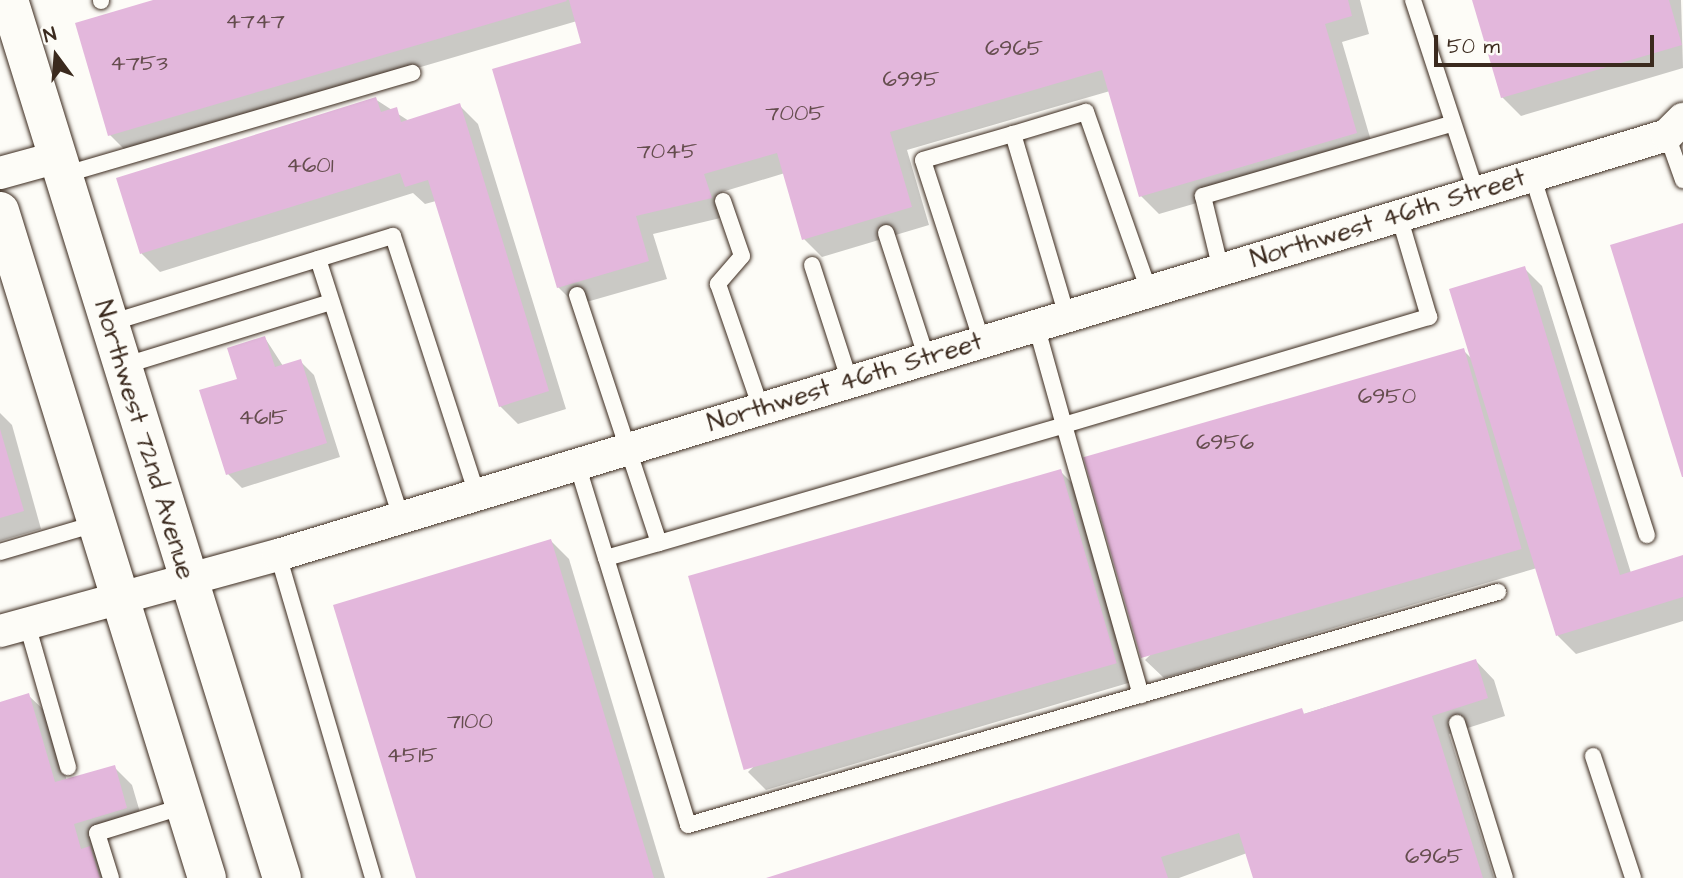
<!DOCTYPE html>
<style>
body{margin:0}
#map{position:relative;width:1683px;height:878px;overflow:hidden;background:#fdfcf7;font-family:"Architects Daughter",sans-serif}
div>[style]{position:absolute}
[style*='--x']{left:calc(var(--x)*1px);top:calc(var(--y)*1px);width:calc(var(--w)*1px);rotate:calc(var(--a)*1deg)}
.shadow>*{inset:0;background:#0003}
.building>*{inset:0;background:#e3b7dc;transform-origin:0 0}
.roads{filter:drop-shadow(0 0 2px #3b2a1e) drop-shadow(0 0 2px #3b2a1e)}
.lane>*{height:16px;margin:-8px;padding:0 8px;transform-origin:8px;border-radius:8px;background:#fdfcf7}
.street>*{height:32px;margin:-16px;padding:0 16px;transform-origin:16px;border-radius:16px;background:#fdfcf7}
.secondary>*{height:38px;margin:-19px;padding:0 19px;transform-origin:19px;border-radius:19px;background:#fdfcf7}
span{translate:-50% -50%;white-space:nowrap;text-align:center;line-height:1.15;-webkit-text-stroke:5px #fdfcf7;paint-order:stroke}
.number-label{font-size:23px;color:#654d4e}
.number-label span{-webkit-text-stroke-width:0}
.street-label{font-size:26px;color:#3b2a1e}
.north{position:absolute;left:21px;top:21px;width:70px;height:70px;-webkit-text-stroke:5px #fdfcf7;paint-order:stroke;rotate:344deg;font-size:19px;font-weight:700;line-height:28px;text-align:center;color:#3b2a1e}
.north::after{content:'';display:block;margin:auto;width:24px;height:32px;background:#3b2a1e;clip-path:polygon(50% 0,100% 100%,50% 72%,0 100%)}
.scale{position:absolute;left:1434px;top:35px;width:220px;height:32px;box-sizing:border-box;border:4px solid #3b2a1e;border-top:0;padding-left:9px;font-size:21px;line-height:24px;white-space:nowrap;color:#3b2a1e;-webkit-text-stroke:5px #fdfcf7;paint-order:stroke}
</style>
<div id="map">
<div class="shadow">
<i style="clip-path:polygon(159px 0,1360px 0,1369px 34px,1342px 42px,1374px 151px,1159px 214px,1141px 196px,1110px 91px,907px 150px,929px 225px,822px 257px,804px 239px,785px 173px,722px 192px,729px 216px,653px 234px,667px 279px,576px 305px,558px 287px,584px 44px,577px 21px,128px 153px,110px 135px)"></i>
<i style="clip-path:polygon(1474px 0,1681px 0,1683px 68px,1521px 116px,1502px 97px)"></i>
<i style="clip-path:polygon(375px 99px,409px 121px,459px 105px,478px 124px,566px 409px,518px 424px,500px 406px,436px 201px,425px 204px,413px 193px,160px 272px,142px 254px,118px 179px)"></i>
<i style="clip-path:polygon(1524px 268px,1542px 286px,1631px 573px,1683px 557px,1683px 621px,1576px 654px,1558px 636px,1537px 568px,1164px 678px,1145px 660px,1463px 350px,1472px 359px)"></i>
<i style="clip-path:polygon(265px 338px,283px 366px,300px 361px,314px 375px,340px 457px,242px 488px,228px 474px,239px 380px)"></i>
<i style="clip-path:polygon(0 413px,12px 425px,41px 529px,0 541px)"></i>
<i style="clip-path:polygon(1060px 471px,1079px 490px,1135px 681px,766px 790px,748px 772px)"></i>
<i style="clip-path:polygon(551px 541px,569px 559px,665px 878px,417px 878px)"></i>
<i style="clip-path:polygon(1476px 661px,1494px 680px,1505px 716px,1449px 734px,1494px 878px,1255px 878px,1247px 853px,1179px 878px,770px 878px)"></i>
<i style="clip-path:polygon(28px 695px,47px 713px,67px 781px,114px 767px,132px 785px,144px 826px,91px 842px,111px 878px,0 878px,0 703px)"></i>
</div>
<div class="building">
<i style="clip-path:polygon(153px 0,566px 0,567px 1px,108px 136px,75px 23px)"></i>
<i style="clip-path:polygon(569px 0,1348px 0,1352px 16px,1325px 24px,1357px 133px,1139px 197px,1102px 70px,890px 132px,912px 207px,802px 240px,777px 153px,704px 174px,712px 198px,636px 216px,649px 261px,557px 288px,492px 69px,581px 43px)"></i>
<i style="clip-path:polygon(1472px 0,1669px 0,1682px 45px,1501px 98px)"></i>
<i style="clip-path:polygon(376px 97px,381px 112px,397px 107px,401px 122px,460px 103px,549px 391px,499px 407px,428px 180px,405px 187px,400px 173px,140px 254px,116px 178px)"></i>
<i style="clip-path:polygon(1683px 223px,1683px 477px,1682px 477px,1610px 245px)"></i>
<i style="clip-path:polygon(1525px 266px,1620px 575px,1683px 555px,1683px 597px,1556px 636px,1449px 289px)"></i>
<i style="clip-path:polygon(265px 336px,275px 367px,301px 359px,327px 443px,226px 475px,199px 390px,237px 379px,227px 348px)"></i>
<i style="left:1464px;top:348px;width:209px;height:396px;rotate:74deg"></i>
<i style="clip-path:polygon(0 429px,24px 511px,0 518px)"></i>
<i style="left:1061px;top:469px;width:202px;height:388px;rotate:74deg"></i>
<i style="clip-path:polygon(551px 539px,654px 878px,416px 878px,333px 605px)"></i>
<i style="clip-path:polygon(1476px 659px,1488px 698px,1432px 716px,1483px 878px,1253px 878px,1239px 833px,1161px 857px,1168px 878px,766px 878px,1302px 708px,1304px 714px)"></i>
<i style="clip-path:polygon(29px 693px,55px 782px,115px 765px,127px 808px,74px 824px,81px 849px,90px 846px,100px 878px,0 878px,0 702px)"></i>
</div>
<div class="roads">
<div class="lane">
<i style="--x:101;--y:0;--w:1;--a:90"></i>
<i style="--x:1413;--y:0;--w:202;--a:71.8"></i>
<i style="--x:1013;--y:134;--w:76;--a:-16.8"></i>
<i style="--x:1086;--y:112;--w:190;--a:70.6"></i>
<i style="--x:1667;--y:135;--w:48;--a:70.4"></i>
<i style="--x:63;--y:175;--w:364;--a:-16.3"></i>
<i style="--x:1532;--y:175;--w:378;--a:72.3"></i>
<i style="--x:723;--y:201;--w:58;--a:70.9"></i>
<i style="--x:742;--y:256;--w:37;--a:131"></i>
<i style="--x:718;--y:284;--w:131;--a:70.9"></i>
<i style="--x:886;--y:233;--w:133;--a:72"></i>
<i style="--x:318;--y:259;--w:271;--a:72.2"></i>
<i style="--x:812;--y:265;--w:123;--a:72"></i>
<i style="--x:1221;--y:270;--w:76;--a:-103.7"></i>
<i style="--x:1203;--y:196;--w:258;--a:-16.2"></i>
<i style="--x:577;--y:295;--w:261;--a:71.7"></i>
<i style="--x:659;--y:543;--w:422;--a:-16.2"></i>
<i style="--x:1064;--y:425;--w:281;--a:74.1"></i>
<i style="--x:110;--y:323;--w:296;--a:-17.1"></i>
<i style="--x:393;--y:236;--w:272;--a:72"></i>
<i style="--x:1036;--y:325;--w:104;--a:74.4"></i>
<i style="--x:1064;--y:425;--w:381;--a:-16.5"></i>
<i style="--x:1429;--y:317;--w:105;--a:-106.5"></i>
<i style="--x:982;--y:342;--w:191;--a:-108"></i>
<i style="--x:923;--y:160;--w:94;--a:-16.1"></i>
<i style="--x:1013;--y:134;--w:190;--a:73.5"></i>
<i style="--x:123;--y:366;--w:218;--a:-17.1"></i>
<i style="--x:577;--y:464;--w:98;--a:72.9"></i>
<i style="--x:606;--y:558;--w:55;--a:-15.8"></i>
<i style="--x:0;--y:552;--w:99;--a:-16.4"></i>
<i style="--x:278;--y:555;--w:337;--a:73.6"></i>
<i style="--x:606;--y:558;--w:279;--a:72.9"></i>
<i style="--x:688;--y:825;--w:843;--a:-16.05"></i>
<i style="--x:27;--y:624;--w:149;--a:74"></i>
<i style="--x:1457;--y:723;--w:162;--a:72.8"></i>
<i style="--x:1593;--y:756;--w:128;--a:71.8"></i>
<i style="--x:111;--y:878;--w:47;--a:-107.3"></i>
<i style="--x:97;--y:833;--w:92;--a:-17.1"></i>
</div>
<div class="street">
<i style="--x:0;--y:173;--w:60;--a:-15.4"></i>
<i style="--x:0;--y:631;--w:288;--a:-15.3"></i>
<i style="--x:278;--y:555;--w:1451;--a:-16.82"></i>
<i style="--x:1667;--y:135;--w:23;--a:-45"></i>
</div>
<div class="secondary">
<i style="--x:9;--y:0;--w:919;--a:72.73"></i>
<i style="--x:0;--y:211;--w:698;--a:72.76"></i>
</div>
</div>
<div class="number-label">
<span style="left:255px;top:21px">4747</span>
<span style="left:1014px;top:48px">6965</span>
<span style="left:139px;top:63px">4753</span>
<span style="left:911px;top:79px">6995</span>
<span style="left:795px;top:113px">7005</span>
<span style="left:667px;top:151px">7045</span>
<span style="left:310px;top:165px">4601</span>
<span style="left:1387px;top:396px">6950</span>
<span style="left:263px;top:417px">4615</span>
<span style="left:1225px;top:442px">6956</span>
<span style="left:470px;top:721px">7100</span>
<span style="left:412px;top:755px">4515</span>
<span style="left:1434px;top:856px">6965</span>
</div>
<div class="street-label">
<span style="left:1388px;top:219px;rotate:-17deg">Northwest 46th Street</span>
<span style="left:845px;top:383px;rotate:-17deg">Northwest 46th Street</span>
<span style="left:144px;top:440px;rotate:73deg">Northwest 72nd Avenue</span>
</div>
<div class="north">N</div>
<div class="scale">50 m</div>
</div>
